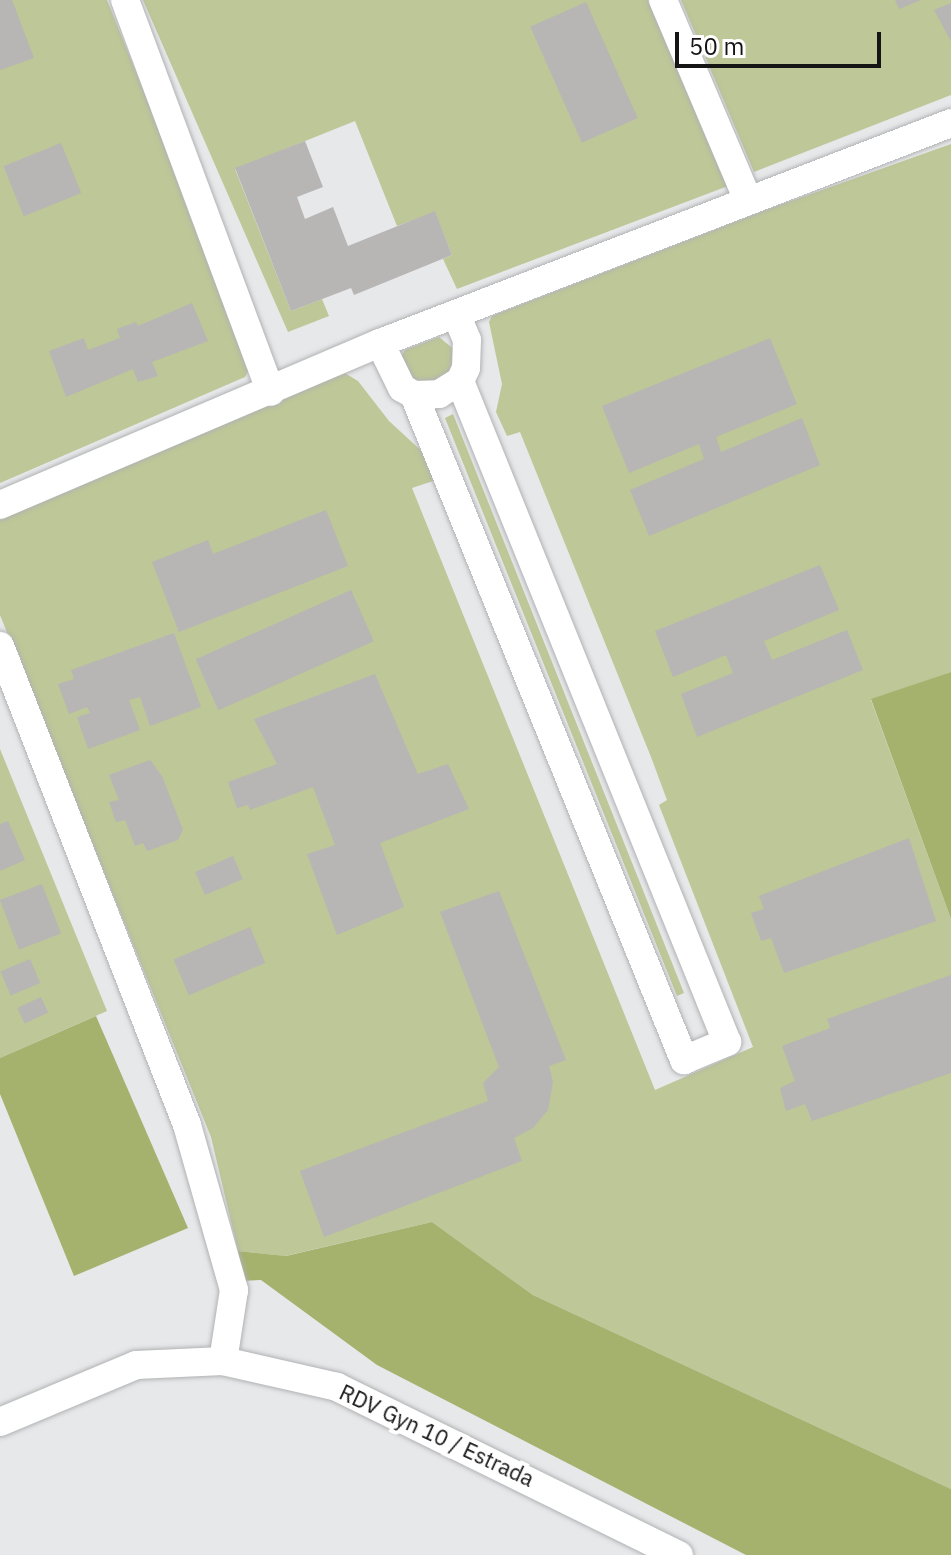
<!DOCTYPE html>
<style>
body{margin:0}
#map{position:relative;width:951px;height:1555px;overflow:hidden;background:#e7e8ea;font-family:"IBM Plex Sans",sans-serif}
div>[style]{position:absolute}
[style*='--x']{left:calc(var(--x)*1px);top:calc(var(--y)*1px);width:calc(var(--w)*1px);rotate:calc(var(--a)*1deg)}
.green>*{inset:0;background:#bdc797}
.forest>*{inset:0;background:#a4b26e}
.building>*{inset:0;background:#b8b5b5;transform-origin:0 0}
.roads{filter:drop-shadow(0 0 2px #b1b2b4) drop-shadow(0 0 2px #b1b2b4)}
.minor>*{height:28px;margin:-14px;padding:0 14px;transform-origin:14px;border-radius:14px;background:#fff}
span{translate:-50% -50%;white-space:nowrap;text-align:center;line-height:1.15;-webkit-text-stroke:8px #fff;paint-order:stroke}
.street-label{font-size:22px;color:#151516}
.scale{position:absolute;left:675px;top:32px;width:206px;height:36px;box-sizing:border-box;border:4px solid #151516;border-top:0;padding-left:10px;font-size:24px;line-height:28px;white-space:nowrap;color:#151516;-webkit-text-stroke:6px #fff;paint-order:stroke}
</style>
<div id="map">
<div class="green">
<i style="clip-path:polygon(0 0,107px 0,253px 362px,245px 377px,0 483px)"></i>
<i style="clip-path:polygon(143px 0,648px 0,728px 186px,457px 289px,443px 259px,452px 255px,435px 212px,397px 226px,355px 121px,235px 169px,291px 311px,322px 299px,329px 316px,288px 332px)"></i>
<i style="clip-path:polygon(681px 0,951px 0,951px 95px,754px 172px)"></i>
<i style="clip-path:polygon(951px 144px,951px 672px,871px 700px,951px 919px,951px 1489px,533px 1295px,432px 1222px,285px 1256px,238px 1251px,211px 1137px,0 615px,0 514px,343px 372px,358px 381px,389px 421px,427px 456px,436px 480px,412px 488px,655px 1090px,753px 1047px,659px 805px,667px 800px,651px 757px,520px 432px,507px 436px,496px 412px,502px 384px,489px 322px,492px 316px,766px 210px)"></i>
<i style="clip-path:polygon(439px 337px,456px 351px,459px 362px,449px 375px,419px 386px,399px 359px,405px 350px)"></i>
<i style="clip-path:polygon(453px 414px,684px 993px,677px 996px,445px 418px)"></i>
<i style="clip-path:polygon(0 749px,107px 1011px,0 1058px)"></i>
</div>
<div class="forest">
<i style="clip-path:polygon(951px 672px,951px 919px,871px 699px)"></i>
<i style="clip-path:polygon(96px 1016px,188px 1228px,74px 1276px,0 1094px,0 1058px)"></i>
<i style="clip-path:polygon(432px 1222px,533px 1295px,951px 1489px,951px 1555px,746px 1555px,377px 1365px,261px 1280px,241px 1281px,238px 1251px,286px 1256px)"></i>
</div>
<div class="building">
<i style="clip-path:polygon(0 0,12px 0,34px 58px,0 70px)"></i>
<i style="clip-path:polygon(895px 0,921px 0,899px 9px)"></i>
<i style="left:586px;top:2px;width:127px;height:61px;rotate:66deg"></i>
<i style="clip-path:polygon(951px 3px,951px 41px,934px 10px)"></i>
<i style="clip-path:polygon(305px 141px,323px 187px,297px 197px,305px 219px,333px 207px,348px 246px,435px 211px,452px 255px,354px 295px,351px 288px,291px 311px,235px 168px)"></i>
<i style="left:61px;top:143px;width:54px;height:62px;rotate:68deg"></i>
<i style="clip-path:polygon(192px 303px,208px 341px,152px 362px,158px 376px,138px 382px,133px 369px,66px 397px,49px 351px,84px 338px,88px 350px,120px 338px,117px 329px,136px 322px,138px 326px)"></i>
<i style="clip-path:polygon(770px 338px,797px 404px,716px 437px,721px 452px,802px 418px,820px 465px,649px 536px,630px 490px,704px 459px,699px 444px,629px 473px,602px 406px)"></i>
<i style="clip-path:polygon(326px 510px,348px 566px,179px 632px,152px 562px,208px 540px,213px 554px)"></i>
<i style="clip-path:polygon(820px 565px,839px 610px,764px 641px,772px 660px,847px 630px,863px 670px,697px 737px,681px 694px,733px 673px,726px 655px,673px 677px,655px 631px)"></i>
<i style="left:351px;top:590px;width:56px;height:170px;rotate:66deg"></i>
<i style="clip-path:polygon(174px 633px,201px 707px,150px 726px,140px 697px,129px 700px,140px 730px,88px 749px,77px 717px,90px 713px,87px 707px,69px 714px,58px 684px,74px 679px,71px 670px)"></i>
<i style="clip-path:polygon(375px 674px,418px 774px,448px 764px,469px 809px,380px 843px,404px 907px,337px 935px,307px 854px,335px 845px,313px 787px,250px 810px,248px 805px,237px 808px,228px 782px,277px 764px,254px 719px)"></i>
<i style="clip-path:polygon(150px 760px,162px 776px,183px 830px,178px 840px,147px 851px,143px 843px,135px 846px,125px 820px,116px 822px,109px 802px,119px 800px,109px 775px)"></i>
<i style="clip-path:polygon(8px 821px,25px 860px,0 871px,0 824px)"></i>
<i style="clip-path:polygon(909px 838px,936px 921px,784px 973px,771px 938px,761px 941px,751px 913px,764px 909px,759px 896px)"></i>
<i style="left:233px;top:856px;width:25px;height:41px;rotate:67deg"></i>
<i style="left:42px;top:884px;width:53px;height:45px;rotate:69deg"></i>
<i style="clip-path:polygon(499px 891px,566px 1060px,549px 1066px,553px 1082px,548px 1110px,533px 1128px,514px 1138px,522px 1161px,324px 1237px,300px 1171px,488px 1101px,483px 1083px,499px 1067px,440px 912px)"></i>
<i style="left:250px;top:927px;width:39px;height:83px;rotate:67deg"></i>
<i style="left:30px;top:959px;width:26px;height:32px;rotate:67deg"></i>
<i style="clip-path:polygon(951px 975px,951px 1073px,812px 1121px,805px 1104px,786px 1111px,780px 1088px,795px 1081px,782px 1046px,830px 1028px,827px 1019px)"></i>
<i style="left:41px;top:997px;width:17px;height:26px;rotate:65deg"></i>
</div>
<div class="roads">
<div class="minor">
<i style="--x:125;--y:0;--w:418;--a:69.6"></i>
<i style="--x:663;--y:0;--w:215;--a:67"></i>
<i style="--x:380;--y:343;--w:50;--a:63.9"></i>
<i style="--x:402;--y:388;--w:14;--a:30"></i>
<i style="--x:414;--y:395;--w:25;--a:-2"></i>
<i style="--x:439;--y:394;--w:25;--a:-32"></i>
<i style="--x:460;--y:381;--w:14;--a:-65"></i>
<i style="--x:466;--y:368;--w:28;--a:-88"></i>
<i style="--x:467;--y:340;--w:28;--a:-113"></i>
<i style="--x:414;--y:395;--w:718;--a:67.9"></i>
<i style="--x:684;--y:1060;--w:47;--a:-22.7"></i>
<i style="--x:727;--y:1042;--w:713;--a:-112"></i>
<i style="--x:0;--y:505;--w:413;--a:-23.1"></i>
<i style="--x:380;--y:343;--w:612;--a:-21.07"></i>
<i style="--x:0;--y:646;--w:514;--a:68.67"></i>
<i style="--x:187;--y:1125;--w:172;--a:74.1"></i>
<i style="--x:234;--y:1290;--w:72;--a:98.8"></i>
<i style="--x:0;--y:1422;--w:147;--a:-22.7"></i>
<i style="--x:136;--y:1365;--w:87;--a:-2.6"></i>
<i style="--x:223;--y:1361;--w:117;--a:12.8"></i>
<i style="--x:337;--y:1387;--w:381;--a:26.2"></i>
</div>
</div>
<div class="street-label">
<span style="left:437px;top:1435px;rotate:25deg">RDV Gyn 10 / Estrada</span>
</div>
<div class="scale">50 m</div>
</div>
